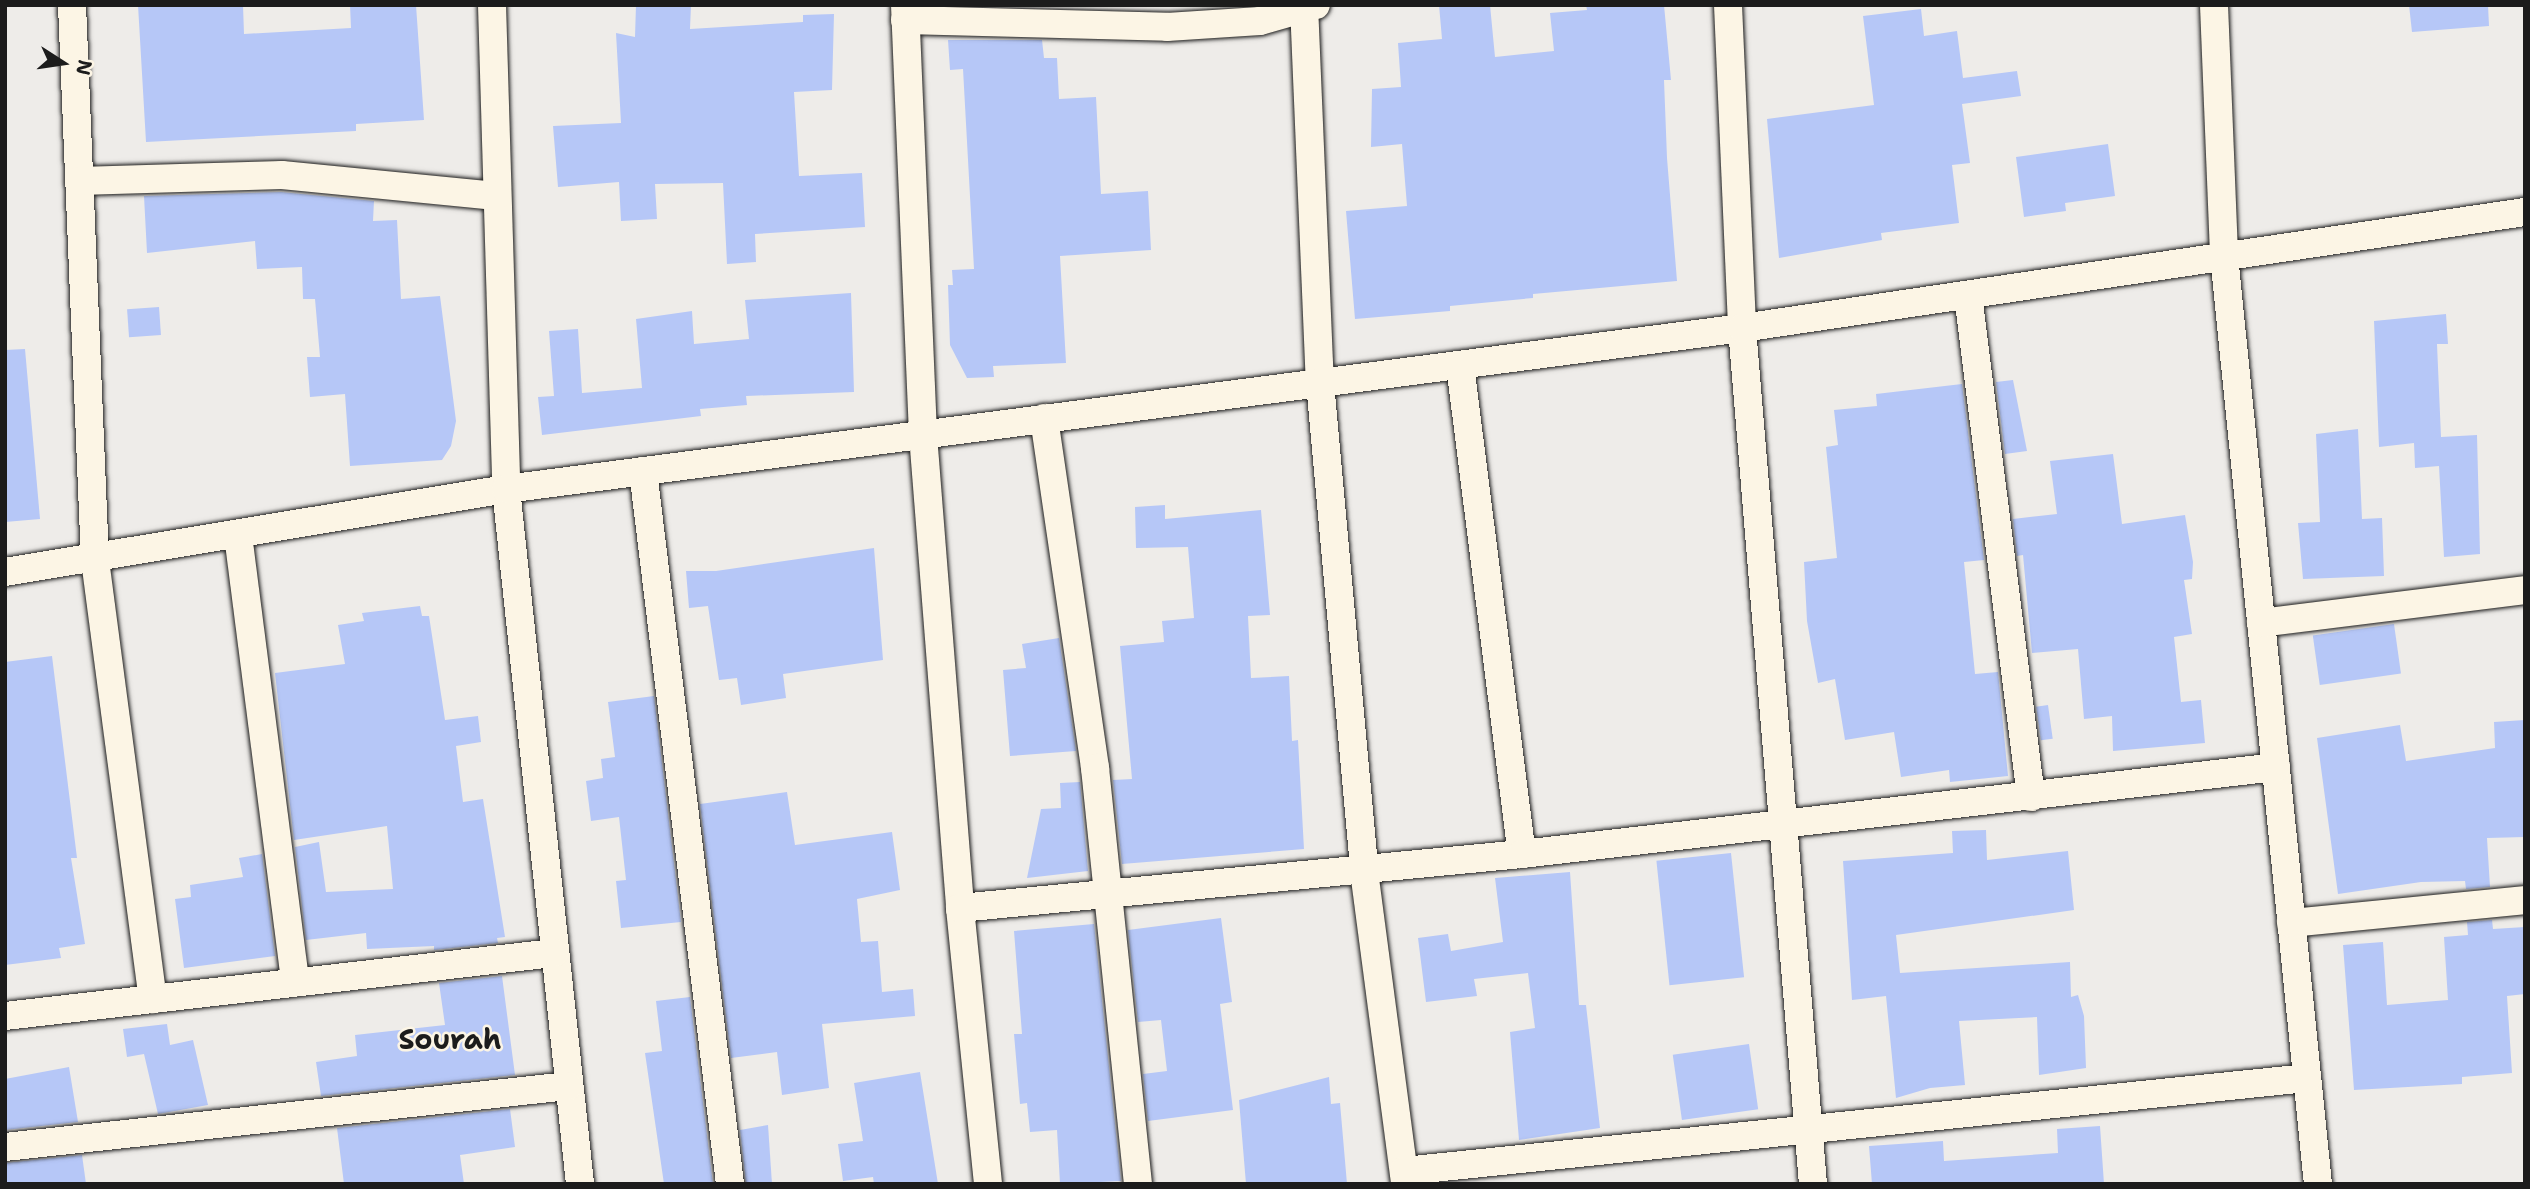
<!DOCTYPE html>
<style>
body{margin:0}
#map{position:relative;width:2530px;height:1189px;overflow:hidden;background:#eeece9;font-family:"Shantell Sans",sans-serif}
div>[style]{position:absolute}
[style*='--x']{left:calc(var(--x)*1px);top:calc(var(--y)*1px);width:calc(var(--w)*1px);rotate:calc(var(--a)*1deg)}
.building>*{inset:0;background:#b6c7f7;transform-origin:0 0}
.roads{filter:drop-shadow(0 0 2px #1c1c1c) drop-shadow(0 0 2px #1c1c1c)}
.street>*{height:28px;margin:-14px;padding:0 14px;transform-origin:14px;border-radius:14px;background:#fcf5e5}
span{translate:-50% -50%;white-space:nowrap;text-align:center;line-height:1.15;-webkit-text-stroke:5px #fcf5e5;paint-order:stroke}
.district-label{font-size:28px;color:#1c1c1c;font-weight:700}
.frame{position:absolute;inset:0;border:7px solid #1c1c1c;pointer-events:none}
.north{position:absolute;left:28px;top:28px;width:70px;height:70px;-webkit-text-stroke:5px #fcf5e5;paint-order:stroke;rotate:102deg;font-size:19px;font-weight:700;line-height:28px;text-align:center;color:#1c1c1c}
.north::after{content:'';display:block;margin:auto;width:24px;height:32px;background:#1c1c1c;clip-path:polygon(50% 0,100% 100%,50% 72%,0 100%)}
</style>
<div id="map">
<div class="building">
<i style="clip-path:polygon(138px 5px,243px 5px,244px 34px,351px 28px,350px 5px,416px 5px,424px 120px,356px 124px,356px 131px,146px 142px)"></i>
<i style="clip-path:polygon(636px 5px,691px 5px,690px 29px,803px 22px,803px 15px,834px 14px,832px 90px,794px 92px,799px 176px,862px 173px,865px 227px,755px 234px,756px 262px,727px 264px,723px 183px,655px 184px,657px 219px,621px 221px,619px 182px,558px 187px,553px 126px,621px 123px,616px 33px,635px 37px)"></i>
<i style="clip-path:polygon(1439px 5px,1490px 5px,1495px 57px,1554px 51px,1550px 13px,1587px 10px,1586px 5px,1664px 5px,1671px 80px,1664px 80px,1667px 158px,1677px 281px,1533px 294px,1533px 298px,1450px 306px,1450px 311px,1355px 319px,1346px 211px,1407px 206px,1402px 144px,1371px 147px,1372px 89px,1401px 87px,1398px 43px,1442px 39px)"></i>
<i style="clip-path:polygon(2409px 5px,2488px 5px,2489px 26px,2412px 32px)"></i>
<i style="clip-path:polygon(1921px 9px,1924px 36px,1957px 31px,1963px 78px,2017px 71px,2021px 96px,1962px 104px,1970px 163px,1952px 165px,1959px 223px,1881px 233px,1882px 240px,1779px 258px,1767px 119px,1874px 105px,1863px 16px)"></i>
<i style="clip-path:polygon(948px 40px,1042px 40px,1044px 58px,1057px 58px,1059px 99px,1096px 97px,1101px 194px,1148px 191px,1151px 250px,1060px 256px,1066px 363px,993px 366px,994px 377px,967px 378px,950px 345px,948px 285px,953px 285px,952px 270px,974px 269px,963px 69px,950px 70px)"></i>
<i style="clip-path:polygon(2108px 144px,2115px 196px,2065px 203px,2066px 211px,2024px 217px,2016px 157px)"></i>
<i style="clip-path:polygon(281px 192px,374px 201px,373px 221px,397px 220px,401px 299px,440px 296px,456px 421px,451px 446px,442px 460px,350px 466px,345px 394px,310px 397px,307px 357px,320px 357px,315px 299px,303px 299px,302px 267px,257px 269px,255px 241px,147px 253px,144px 196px)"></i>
<i style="clip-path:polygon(851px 293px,854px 392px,746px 396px,747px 405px,700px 409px,701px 416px,542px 435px,538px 397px,554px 396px,549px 331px,578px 329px,582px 393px,642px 388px,636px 319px,692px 311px,694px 344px,749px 339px,745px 300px)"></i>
<i style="left:159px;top:307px;width:28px;height:32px;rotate:86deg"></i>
<i style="clip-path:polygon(2446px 314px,2448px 344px,2437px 344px,2441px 437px,2477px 435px,2480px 554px,2444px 557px,2439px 466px,2415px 468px,2414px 443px,2379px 447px,2374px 321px)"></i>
<i style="clip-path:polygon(25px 349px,40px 519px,5px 522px,5px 350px)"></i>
<i style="clip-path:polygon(2013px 380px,2027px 451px,2005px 454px,1996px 382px)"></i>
<i style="clip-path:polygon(1962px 384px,1984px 560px,1964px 562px,1975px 674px,1998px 672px,2008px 776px,1950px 782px,1949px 770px,1901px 777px,1894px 732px,1845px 740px,1835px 679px,1818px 683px,1807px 621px,1804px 562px,1837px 558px,1826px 447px,1838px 445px,1834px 410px,1877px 406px,1876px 394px)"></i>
<i style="clip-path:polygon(2358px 429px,2362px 519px,2382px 518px,2384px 576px,2303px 579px,2298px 523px,2320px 522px,2316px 434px)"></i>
<i style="clip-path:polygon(2113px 454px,2122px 524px,2185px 515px,2193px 562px,2192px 579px,2184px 580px,2192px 634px,2174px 637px,2181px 702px,2201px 700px,2205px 743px,2113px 751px,2112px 716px,2084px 719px,2078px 649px,2032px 653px,2023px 555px,2017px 556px,2013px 519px,2057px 514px,2050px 461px)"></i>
<i style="clip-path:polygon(1165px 505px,1165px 519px,1261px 510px,1270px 615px,1248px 616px,1251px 678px,1289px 676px,1292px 741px,1298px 740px,1304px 849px,1122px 864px,1113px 780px,1132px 779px,1120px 646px,1164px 642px,1162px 621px,1194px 618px,1188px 547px,1136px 548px,1135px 507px)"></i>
<i style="clip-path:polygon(874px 548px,883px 660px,783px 674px,786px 698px,741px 705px,737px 678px,719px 680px,708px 606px,689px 608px,686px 571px,716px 571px)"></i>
<i style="clip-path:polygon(420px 606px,422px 616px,429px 616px,445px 720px,478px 716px,481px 742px,456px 746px,463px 802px,483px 799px,505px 937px,497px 938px,498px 943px,434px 950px,434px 946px,367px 949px,366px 933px,306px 940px,295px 847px,319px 842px,326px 892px,393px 889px,387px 826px,294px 840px,275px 673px,345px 664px,338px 625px,364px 621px,362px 613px)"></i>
<i style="left:2394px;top:624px;width:50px;height:82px;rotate:82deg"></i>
<i style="clip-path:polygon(1059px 638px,1076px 751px,1010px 756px,1003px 670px,1026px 668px,1022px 644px)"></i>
<i style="clip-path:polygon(52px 656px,77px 858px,71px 858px,85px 944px,59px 948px,61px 958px,5px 965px,5px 662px)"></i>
<i style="clip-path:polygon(654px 696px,681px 922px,621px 928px,616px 881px,626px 880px,619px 817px,591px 821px,586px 781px,603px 778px,601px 759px,615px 757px,608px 702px)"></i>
<i style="left:2048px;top:705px;width:34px;height:12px;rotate:82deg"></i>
<i style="clip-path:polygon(2525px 720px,2525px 837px,2487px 838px,2490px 887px,2466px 889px,2465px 881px,2421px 882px,2338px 894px,2317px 738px,2400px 725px,2406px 761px,2495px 748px,2494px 722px)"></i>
<i style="clip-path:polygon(1080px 782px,1088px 871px,1027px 878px,1041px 809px,1061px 808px,1060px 783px)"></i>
<i style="clip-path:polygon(787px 792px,795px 845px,892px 832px,900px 890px,857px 899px,861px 942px,878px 941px,882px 992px,913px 989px,915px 1016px,822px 1024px,829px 1088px,782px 1095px,777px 1052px,731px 1058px,700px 804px)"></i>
<i style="clip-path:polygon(1986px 830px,1987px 860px,2068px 851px,2074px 910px,1896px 935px,1900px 973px,2070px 962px,2071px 997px,2078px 995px,2084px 1016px,2086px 1068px,2039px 1075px,2037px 1017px,1959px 1021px,1965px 1085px,1930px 1088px,1896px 1098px,1886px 996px,1852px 1000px,1843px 861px,1953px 853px,1952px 831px)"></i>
<i style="left:1731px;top:853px;width:125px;height:75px;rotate:84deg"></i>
<i style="clip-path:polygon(262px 854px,275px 956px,184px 968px,175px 899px,191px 897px,190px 885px,243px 877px,239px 858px)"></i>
<i style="clip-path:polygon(1570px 872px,1579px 1005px,1586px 1005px,1600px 1128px,1519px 1140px,1510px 1032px,1535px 1028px,1528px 973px,1474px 979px,1477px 996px,1426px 1002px,1418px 938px,1448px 934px,1451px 951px,1503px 942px,1495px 878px)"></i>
<i style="clip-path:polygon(1221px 918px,1232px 1002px,1220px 1004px,1233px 1110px,1148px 1121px,1143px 1074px,1167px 1071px,1161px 1020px,1138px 1022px,1128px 930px)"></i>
<i style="clip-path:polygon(2492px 920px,2493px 929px,2525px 927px,2525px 994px,2507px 996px,2512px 1073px,2462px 1077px,2462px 1084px,2354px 1090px,2343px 945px,2383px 942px,2387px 1005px,2448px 1000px,2444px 937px,2468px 935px,2467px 922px)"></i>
<i style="clip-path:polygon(1094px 924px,1121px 1181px,1060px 1184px,1057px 1130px,1030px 1132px,1027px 1103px,1020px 1104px,1014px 1034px,1022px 1034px,1014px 931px)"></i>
<i style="clip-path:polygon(502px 976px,515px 1075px,321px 1096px,316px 1062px,357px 1056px,355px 1035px,445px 1025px,439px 983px)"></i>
<i style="clip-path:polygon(690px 997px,713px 1184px,664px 1184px,645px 1053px,662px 1051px,656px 1001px)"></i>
<i style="clip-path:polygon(167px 1024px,170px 1045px,193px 1040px,208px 1105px,158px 1114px,144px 1054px,127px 1057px,123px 1029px)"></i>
<i style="left:1749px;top:1044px;width:66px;height:77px;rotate:82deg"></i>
<i style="clip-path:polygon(69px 1067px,78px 1122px,5px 1130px,5px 1079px)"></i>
<i style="clip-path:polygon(920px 1072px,938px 1184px,874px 1184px,873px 1177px,843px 1181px,838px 1144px,863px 1141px,854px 1083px)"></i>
<i style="clip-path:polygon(1329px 1077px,1331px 1104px,1340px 1103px,1347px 1184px,1246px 1184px,1239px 1100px)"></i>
<i style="clip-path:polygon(510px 1109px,515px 1147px,460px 1155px,464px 1184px,344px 1184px,337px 1128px)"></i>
<i style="clip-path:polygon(768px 1125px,772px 1184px,746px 1184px,740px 1130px)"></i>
<i style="clip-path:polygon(2100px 1126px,2104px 1184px,1872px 1184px,1869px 1146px,1943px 1141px,1944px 1161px,2058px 1153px,2057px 1129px)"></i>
<i style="clip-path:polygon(82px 1155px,86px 1184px,5px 1184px,5px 1163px)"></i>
</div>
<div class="roads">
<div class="street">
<i style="--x:72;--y:5;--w:555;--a:87.63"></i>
<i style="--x:95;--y:560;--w:443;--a:82.5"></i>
<i style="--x:492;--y:5;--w:484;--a:88.3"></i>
<i style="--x:506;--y:489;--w:699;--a:83.92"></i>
<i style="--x:905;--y:5;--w:430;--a:87.6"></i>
<i style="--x:923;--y:435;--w:474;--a:85.5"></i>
<i style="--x:960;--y:908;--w:277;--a:84.2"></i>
<i style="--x:1304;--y:5;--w:378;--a:87.6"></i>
<i style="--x:1320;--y:383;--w:490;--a:84.8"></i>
<i style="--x:1364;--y:871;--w:316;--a:82.5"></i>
<i style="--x:1728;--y:5;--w:323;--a:87.5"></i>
<i style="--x:1742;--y:328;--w:859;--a:85.26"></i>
<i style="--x:2214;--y:5;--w:251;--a:87.7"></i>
<i style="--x:2224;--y:256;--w:933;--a:84.22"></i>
<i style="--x:905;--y:20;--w:262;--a:1.5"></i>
<i style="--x:1167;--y:27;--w:93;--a:-3.7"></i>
<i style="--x:1260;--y:21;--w:58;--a:-15.9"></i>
<i style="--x:79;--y:181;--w:203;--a:-1.7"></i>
<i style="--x:282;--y:175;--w:215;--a:5.6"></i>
<i style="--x:1968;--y:295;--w:506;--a:82.85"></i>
<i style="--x:1460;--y:365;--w:493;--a:82.8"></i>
<i style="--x:1044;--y:418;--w:354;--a:81.7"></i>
<i style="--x:1095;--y:768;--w:418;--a:84.1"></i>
<i style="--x:643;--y:471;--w:718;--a:83.04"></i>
<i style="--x:238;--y:535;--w:451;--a:82.7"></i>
<i style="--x:5;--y:572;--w:508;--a:-9.41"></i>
<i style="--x:506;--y:489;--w:1246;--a:-7.42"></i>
<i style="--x:1742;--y:328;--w:792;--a:-8.43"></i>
<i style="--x:2261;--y:623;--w:266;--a:-7.1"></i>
<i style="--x:960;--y:908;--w:565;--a:-5.49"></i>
<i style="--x:1522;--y:854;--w:759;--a:-6.58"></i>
<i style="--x:2291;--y:923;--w:235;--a:-5.6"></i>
<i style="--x:5;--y:1016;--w:553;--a:-6.55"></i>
<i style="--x:5;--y:1147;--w:566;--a:-6.18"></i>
<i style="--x:1404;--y:1171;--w:908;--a:-5.88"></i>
</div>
</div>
<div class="district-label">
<span style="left:450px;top:1039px">Sourah</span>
</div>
<div class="frame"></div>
<div class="north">N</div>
</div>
